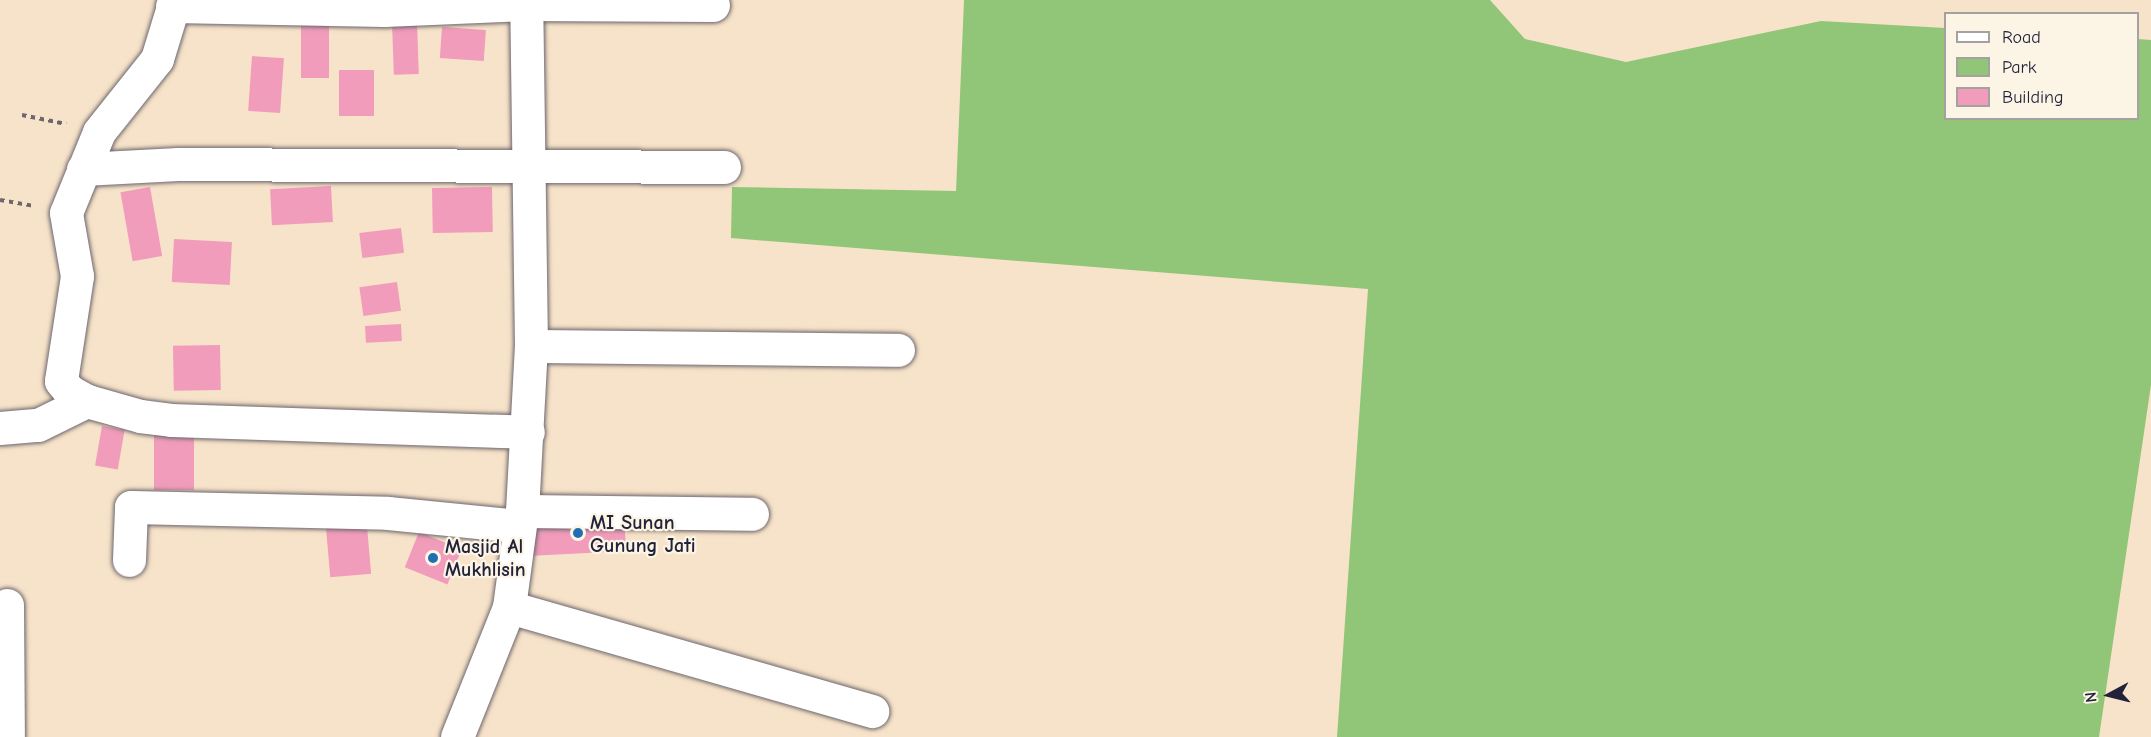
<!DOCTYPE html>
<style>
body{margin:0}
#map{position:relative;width:2151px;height:737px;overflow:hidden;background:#f7e3c9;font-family:"Comic Neue",sans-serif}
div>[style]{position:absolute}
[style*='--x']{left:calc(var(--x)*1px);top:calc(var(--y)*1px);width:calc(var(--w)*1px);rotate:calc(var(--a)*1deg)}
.green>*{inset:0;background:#91c678}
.building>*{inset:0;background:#f19cbb;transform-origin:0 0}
.path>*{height:4px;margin-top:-2px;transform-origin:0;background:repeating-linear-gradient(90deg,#6d666d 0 4.5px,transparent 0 9px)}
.roads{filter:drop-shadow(0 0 2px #6d666d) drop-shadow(0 0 2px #6d666d)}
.minor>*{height:33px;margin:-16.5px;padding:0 16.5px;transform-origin:16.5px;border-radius:16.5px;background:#fff}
.dots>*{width:16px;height:16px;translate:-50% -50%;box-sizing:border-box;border:3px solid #fcf5e5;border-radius:50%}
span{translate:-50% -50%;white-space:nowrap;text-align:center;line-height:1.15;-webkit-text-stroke:4.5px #fcf5e5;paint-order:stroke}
.poi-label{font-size:20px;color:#22223b;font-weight:700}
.left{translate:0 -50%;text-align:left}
.legend{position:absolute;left:1944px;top:12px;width:195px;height:108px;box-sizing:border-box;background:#fcf5e5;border:2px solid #a5a1a1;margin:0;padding:8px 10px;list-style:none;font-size:18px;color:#22223b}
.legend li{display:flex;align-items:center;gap:12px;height:30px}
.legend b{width:30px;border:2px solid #a5a1a1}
.north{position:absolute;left:2079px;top:665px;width:60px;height:60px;-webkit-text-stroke:4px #fcf5e5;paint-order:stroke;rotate:263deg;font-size:16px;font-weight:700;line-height:24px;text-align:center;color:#22223b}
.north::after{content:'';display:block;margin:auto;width:21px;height:27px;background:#22223b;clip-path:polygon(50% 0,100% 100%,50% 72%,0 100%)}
</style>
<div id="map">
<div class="green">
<i style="clip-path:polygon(964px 0,1490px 0,1525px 39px,1626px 62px,1821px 21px,1945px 28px,1946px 118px,2138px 118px,2138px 39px,2151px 40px,2151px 385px,2099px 737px,1337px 737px,1368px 289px,731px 238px,732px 187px,956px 191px)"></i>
</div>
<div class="building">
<i style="left:417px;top:22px;width:52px;height:25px;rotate:88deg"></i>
<i style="left:301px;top:24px;width:28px;height:54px"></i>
<i style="left:442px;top:27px;width:44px;height:31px;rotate:4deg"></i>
<i style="left:252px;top:56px;width:32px;height:55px;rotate:4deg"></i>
<i style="left:339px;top:70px;width:35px;height:46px"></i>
<i style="left:331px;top:186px;width:36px;height:61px;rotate:87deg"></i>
<i style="left:150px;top:187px;width:70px;height:30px;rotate:80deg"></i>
<i style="left:492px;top:187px;width:45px;height:60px;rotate:89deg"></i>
<i style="left:401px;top:228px;width:25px;height:42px;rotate:83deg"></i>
<i style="left:174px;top:239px;width:58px;height:43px;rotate:3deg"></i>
<i style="left:397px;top:282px;width:29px;height:38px;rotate:82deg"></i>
<i style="left:401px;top:324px;width:17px;height:36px;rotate:87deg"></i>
<i style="left:220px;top:345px;width:45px;height:47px;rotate:89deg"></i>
<i style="left:102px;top:426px;width:23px;height:40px;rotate:10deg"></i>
<i style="left:194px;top:428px;width:62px;height:40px;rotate:90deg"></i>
<i style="left:624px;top:513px;width:38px;height:93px;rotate:87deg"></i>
<i style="left:366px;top:515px;width:59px;height:41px;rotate:85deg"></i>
<i style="left:419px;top:532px;width:46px;height:38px;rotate:22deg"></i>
</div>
<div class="path">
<i style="--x:22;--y:115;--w:45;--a:11.6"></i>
<i style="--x:0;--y:200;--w:34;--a:10"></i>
</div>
<div class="roads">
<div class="minor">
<i style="--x:175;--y:0;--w:62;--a:107"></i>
<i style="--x:157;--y:59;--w:93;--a:128.5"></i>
<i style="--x:99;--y:132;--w:87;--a:112.2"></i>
<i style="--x:66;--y:213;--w:64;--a:80.1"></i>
<i style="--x:77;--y:276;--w:106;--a:98.7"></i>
<i style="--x:61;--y:381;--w:13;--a:51"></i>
<i style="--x:69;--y:391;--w:21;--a:29"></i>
<i style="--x:87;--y:401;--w:55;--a:15.8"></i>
<i style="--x:140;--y:416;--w:31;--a:7"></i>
<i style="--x:171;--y:420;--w:357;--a:1.9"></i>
<i style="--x:172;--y:6;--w:212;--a:1.1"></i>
<i style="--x:384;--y:10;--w:142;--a:-2.4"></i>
<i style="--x:526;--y:4;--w:187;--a:0.3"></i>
<i style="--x:83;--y:169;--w:95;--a:-3"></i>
<i style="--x:178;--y:164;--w:546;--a:0.31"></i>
<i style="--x:531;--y:346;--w:367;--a:0.6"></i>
<i style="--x:0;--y:428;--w:38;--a:-5"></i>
<i style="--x:38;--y:425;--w:55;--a:-26.1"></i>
<i style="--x:522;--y:511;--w:230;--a:0.7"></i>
<i style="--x:129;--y:560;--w:53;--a:-87.8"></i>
<i style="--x:131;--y:507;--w:257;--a:1.3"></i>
<i style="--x:388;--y:513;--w:131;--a:5.7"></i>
<i style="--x:7;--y:605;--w:132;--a:89.6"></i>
<i style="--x:509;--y:607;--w:378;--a:16"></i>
<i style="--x:457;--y:737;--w:140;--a:-68.2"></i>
<i style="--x:509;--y:607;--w:97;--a:-82.3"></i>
<i style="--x:522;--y:511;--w:165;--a:-86.9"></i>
<i style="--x:531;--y:346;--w:346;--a:-90.8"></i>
</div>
</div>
<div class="dots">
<i style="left:578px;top:533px;background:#1f6fb2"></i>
<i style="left:433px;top:558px;background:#1f6fb2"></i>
</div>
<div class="poi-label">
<span class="left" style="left:590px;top:534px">MI Sunan<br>Gunung Jati</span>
<span class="left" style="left:445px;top:558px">Masjid Al<br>Mukhlisin</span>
</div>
<ul class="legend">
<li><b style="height:8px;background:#fff"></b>Road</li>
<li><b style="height:16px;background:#91c678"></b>Park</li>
<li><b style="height:16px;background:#f19cbb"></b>Building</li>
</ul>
<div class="north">N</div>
</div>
